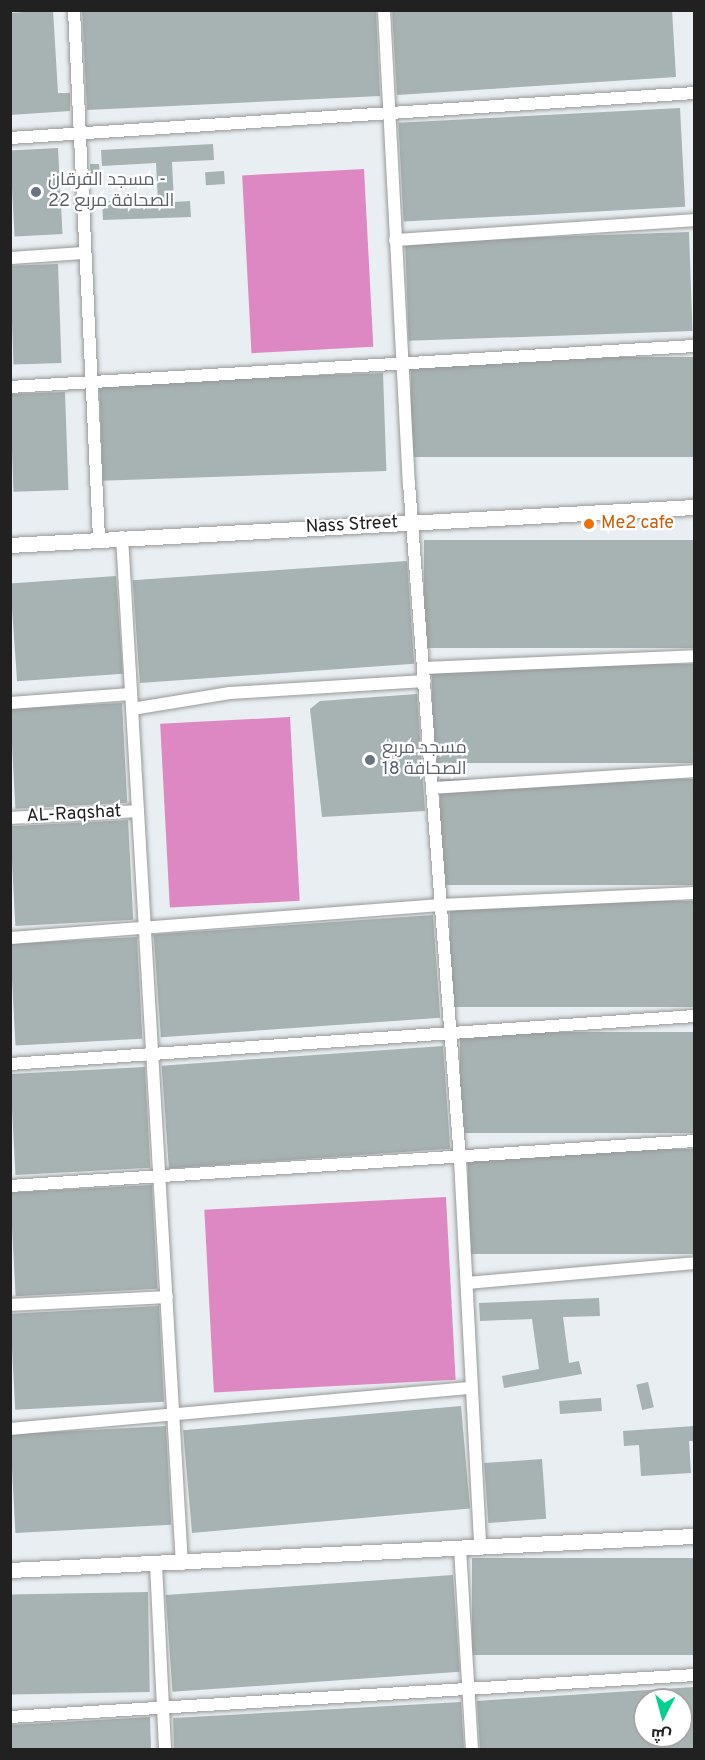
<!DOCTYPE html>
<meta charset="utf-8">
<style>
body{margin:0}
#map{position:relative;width:705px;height:1760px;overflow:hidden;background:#e8eef1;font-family:Overpass,Cairo,sans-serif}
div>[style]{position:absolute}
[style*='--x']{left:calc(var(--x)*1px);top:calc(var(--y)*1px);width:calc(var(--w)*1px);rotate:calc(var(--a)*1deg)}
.pitch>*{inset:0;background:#de88c3;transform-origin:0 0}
.building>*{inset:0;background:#a7b2b3;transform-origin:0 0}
.roads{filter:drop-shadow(0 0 2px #989898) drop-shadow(0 0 2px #989898)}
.minor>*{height:12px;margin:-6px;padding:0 6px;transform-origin:6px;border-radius:6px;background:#fff}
.tertiary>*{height:15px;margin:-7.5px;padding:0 7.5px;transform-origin:7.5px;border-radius:7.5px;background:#fff}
.dots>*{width:16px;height:16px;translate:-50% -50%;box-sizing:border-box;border:3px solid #fff;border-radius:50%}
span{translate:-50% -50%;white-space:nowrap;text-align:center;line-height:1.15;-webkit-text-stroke:4.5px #fff;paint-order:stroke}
.worship-label{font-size:18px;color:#5b616d}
.left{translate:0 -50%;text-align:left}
.food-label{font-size:18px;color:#c56008}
.street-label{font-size:18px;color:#212121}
.frame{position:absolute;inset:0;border:12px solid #212121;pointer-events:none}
.north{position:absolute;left:633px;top:1688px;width:60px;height:60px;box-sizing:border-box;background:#fff;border:2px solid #a6a6a6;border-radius:50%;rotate:186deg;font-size:16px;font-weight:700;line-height:24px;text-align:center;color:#212121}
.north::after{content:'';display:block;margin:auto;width:21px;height:27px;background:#03cf91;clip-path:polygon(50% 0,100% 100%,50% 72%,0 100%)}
</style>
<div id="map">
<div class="pitch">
<i style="left:364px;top:169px;width:178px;height:122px;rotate:87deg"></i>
<i style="left:290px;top:717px;width:184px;height:130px;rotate:87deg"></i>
<i style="left:446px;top:1197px;width:183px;height:242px;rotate:87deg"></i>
</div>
<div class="building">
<i style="clip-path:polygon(53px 10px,58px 93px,70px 93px,70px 111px,10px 115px,10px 13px)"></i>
<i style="clip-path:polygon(82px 10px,376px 10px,380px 96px,87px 110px)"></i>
<i style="clip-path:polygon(392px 10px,672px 10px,676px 77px,397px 95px)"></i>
<i style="left:680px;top:108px;width:99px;height:282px;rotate:87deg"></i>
<i style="clip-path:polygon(213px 144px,214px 160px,172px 162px,174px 202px,190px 201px,191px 217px,103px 220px,102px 201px,158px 203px,156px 163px,102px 166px,101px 150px)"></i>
<i style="left:58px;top:148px;width:86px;height:48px;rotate:87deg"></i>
<i style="clip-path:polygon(90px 164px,99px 164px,101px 184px,91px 185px)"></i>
<i style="left:224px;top:171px;width:13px;height:19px;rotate:86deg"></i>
<i style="left:689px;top:232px;width:99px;height:284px;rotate:88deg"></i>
<i style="left:58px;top:264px;width:99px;height:48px;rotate:88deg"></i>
<i style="left:694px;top:357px;width:100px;height:283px;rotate:90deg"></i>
<i style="left:383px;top:373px;width:98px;height:284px;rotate:88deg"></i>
<i style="left:65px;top:392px;width:98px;height:55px;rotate:88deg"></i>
<i style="left:694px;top:540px;width:108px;height:270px;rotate:90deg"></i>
<i style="left:407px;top:561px;width:103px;height:275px;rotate:86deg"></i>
<i style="left:116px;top:576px;width:98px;height:106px;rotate:86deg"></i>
<i style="left:694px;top:664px;width:99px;height:262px;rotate:90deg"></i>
<i style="clip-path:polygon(417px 694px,425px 811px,322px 817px,310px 709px,320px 701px)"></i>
<i style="left:122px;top:703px;width:100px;height:112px;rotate:87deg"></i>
<i style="left:694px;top:779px;width:106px;height:254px;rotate:90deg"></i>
<i style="left:128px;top:820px;width:100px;height:118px;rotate:87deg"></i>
<i style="left:694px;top:901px;width:106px;height:244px;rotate:90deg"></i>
<i style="left:433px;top:915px;width:103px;height:280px;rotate:86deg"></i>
<i style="left:137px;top:937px;width:102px;height:127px;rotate:87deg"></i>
<i style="left:694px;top:1032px;width:101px;height:234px;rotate:90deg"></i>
<i style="left:443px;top:1046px;width:103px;height:282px;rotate:86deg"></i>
<i style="left:145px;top:1067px;width:101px;height:135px;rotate:87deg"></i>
<i style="left:694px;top:1149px;width:105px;height:226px;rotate:90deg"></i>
<i style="left:152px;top:1185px;width:104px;height:142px;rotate:87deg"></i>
<i style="clip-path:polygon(599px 1298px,600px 1316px,563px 1317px,569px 1363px,579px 1361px,582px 1374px,504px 1388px,502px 1376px,539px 1369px,532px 1319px,480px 1321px,479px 1303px)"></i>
<i style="left:159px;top:1306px;width:96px;height:149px;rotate:87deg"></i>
<i style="left:648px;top:1382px;width:26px;height:12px;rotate:77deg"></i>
<i style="left:601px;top:1398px;width:13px;height:42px;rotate:86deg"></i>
<i style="left:461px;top:1406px;width:103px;height:279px;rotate:85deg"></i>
<i style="left:166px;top:1426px;width:99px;height:156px;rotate:87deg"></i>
<i style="clip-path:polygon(694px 1426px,694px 1441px,689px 1441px,691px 1473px,641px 1476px,639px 1445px,624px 1446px,623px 1431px)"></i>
<i style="left:542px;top:1459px;width:60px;height:58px;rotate:86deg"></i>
<i style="left:694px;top:1558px;width:97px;height:222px;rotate:90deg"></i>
<i style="left:453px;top:1575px;width:97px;height:288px;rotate:86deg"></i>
<i style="left:148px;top:1592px;width:100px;height:138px;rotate:89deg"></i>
<i style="clip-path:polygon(evenodd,694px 1687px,694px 1749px,480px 1749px,477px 1701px,694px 1687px,645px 1700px,681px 1700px,681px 1736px,645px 1736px,645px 1700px)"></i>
<i style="clip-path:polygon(461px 1702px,464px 1749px,174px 1749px,173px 1718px)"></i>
<i style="clip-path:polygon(150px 1717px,151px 1749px,10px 1749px,10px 1725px)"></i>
</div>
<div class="roads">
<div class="minor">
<i style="--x:74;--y:10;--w:530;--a:87.29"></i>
<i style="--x:384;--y:10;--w:474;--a:87"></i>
<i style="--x:409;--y:483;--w:679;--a:85.69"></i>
<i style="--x:460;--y:1160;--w:387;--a:87"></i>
<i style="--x:10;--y:138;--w:685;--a:-3.76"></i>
<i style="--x:395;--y:240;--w:300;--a:-3.8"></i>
<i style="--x:10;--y:258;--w:74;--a:-3.9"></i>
<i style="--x:10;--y:387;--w:685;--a:-3.43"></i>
<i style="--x:122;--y:537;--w:1029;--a:86.66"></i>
<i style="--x:424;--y:668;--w:270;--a:-2.5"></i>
<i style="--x:10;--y:703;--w:121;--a:-4.3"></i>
<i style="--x:132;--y:709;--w:99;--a:-9.3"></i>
<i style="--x:230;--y:693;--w:195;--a:-3.5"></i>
<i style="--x:433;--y:788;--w:262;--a:-3.7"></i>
<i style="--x:10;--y:818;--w:128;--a:-3.1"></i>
<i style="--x:10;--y:938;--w:432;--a:-4.4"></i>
<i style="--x:441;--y:905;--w:253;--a:-2.7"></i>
<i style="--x:10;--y:1064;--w:686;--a:-4.01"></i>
<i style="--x:10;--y:1186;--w:685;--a:-3.76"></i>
<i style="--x:467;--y:1283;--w:228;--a:-5"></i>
<i style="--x:10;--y:1305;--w:157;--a:-2.9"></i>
<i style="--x:10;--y:1429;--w:463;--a:-5.1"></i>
<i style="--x:460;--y:1548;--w:202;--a:86.6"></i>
<i style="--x:156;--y:1564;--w:186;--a:87.2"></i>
<i style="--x:10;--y:1717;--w:685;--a:-3.51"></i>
</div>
<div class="tertiary">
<i style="--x:10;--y:545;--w:685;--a:-3.18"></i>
<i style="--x:10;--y:1570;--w:685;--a:-2.85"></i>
</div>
</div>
<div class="dots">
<i style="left:36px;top:192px;background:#6b7280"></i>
<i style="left:589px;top:524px;background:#e8710a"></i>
<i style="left:370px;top:760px;background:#6b7280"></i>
</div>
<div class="worship-label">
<span class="left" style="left:48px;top:192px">مسجد الفرقان -<br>الصحافة مربع 22</span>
<span class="left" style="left:382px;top:760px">مسجد مربع<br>18 الصحافة</span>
</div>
<div class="food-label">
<span class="left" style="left:601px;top:524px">Me2 cafe</span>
</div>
<div class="street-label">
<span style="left:352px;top:526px;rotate:-3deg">Nass Street</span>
<span style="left:74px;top:815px;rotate:-3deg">AL-Raqshat</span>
</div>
<div class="frame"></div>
<div class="north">ش</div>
</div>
